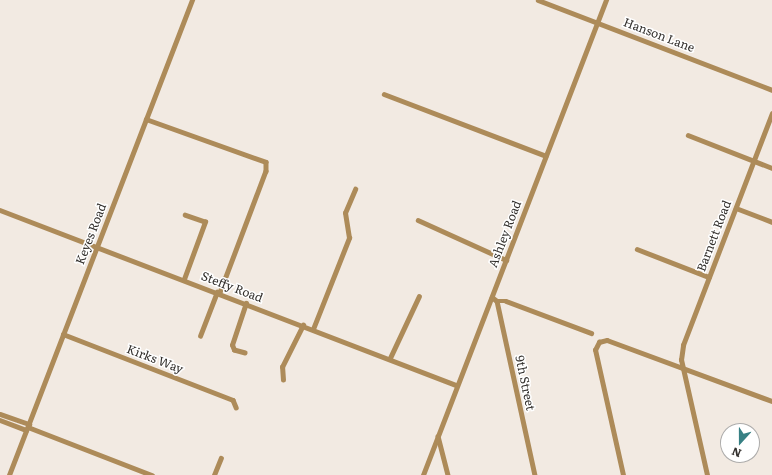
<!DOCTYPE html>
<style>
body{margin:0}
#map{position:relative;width:772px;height:475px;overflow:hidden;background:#f2eae2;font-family:Literata,serif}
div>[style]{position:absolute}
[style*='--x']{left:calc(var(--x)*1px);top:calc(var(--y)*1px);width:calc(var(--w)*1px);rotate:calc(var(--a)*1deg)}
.minor>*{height:4.5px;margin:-2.25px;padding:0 2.25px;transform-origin:2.25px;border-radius:2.25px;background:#ad8b59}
span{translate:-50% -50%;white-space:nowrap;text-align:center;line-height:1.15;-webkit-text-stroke:3px #fff;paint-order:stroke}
.street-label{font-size:12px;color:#33302d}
.north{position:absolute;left:720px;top:423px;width:40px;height:40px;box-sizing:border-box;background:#fff;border:1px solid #adacab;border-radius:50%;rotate:201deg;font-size:11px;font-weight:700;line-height:16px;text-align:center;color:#33302d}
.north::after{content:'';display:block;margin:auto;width:14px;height:18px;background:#378084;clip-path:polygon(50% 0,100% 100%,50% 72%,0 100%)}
</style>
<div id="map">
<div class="minor">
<i style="--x:538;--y:0;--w:251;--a:21"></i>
<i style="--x:384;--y:94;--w:173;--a:20.9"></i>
<i style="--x:146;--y:119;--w:127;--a:19.7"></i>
<i style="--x:266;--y:162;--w:9;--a:90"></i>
<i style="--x:266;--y:171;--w:130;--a:110.7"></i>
<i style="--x:688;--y:135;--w:90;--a:21.4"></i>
<i style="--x:736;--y:208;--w:39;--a:21"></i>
<i style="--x:0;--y:210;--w:489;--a:21"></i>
<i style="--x:418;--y:220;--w:97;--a:24.4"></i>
<i style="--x:637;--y:249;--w:77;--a:21.3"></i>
<i style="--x:184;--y:279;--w:61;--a:-69.8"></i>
<i style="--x:205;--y:222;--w:21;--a:-161"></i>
<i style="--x:492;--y:297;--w:6;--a:39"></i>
<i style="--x:497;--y:301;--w:178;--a:77.7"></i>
<i style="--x:497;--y:301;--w:9;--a:0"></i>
<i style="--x:506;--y:301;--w:91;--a:20.6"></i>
<i style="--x:313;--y:329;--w:98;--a:-68.4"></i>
<i style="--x:349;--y:238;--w:25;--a:-99"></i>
<i style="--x:345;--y:213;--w:26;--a:-67"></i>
<i style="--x:63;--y:334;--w:182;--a:21.2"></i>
<i style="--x:233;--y:400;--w:8;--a:67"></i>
<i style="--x:200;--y:336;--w:47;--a:-68.9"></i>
<i style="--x:245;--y:353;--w:11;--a:-165"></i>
<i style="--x:234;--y:350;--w:5;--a:-112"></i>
<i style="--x:232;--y:345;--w:44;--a:-71.6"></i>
<i style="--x:390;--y:358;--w:68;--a:-64.9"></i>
<i style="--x:283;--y:380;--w:13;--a:-94"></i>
<i style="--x:282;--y:367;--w:47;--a:-63.4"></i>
<i style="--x:0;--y:414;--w:31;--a:19"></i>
<i style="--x:0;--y:420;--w:28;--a:21"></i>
<i style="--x:28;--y:427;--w:133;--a:21.2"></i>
<i style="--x:438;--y:436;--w:40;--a:75.6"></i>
<i style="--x:9;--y:475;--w:509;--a:-68.93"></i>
<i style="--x:214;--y:475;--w:18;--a:-68"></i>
<i style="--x:423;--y:475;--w:509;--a:-68.93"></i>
<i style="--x:623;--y:475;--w:128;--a:-102.6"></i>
<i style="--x:595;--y:350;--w:9;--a:-63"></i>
<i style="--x:599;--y:342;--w:8;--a:-14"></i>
<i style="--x:607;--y:340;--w:176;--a:20.3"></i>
<i style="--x:707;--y:475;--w:118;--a:-102.7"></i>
<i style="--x:681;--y:360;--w:15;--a:-82"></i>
<i style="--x:683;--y:345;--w:248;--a:-69"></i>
</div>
<div class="street-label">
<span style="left:659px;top:35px;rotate:21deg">Hanson Lane</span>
<span style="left:91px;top:234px;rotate:-69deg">Keyes Road</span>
<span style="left:505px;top:234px;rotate:-69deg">Ashley Road</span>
<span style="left:714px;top:236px;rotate:-69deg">Barnett Road</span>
<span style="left:232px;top:287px;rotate:21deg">Steffy Road</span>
<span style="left:155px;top:359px;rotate:21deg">Kirks Way</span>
<span style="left:525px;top:383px;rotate:78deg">9th Street</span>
</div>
<div class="north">N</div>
</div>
